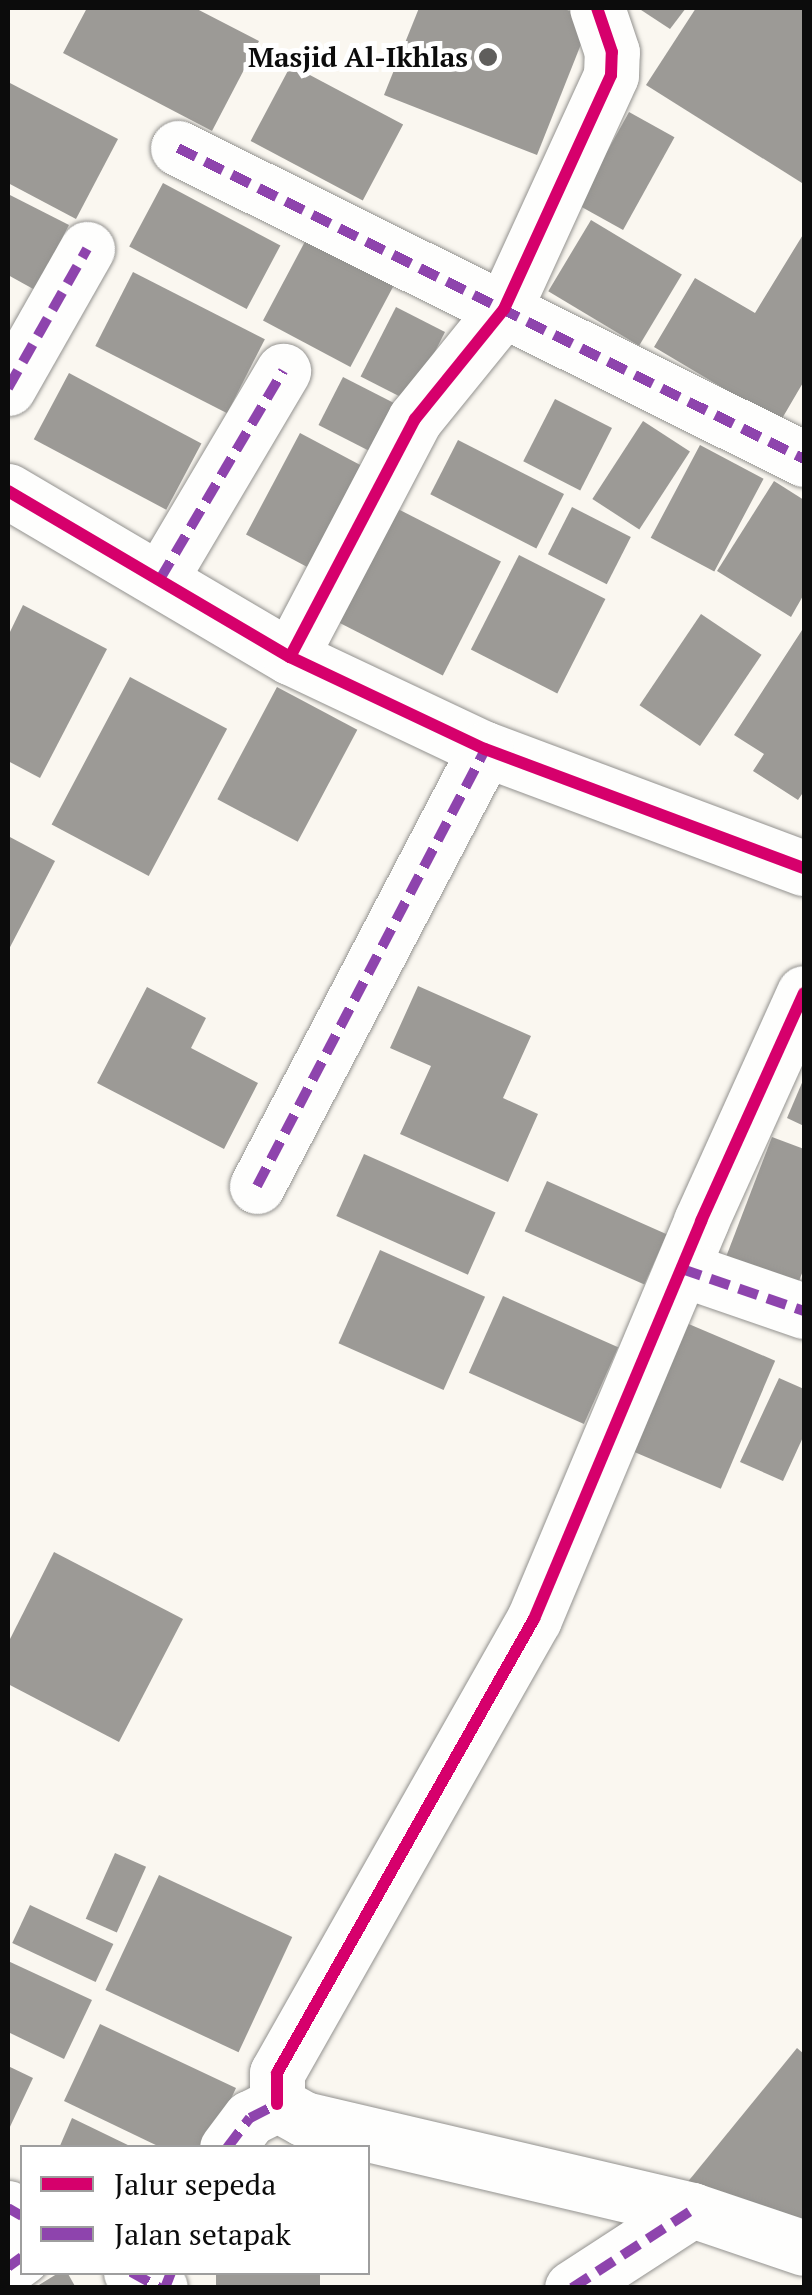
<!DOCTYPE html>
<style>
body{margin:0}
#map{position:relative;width:812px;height:2295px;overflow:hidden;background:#faf7f0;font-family:"PT Serif",serif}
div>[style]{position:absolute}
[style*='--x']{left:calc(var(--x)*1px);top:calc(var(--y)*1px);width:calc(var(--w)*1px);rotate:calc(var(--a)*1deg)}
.building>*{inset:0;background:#9c9a96;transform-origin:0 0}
.roads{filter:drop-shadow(0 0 2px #93928f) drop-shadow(0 0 2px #93928f)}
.minor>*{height:55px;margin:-27.5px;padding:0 27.5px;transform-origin:27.5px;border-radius:27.5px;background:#fefefd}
.quiet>*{height:10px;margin-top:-5px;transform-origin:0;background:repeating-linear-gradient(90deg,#8e44ad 0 20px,transparent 0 30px)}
.cycleway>*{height:12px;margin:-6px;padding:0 6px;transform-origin:6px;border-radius:6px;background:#d6006c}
.dots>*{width:28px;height:28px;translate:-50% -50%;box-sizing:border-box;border:5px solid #fff;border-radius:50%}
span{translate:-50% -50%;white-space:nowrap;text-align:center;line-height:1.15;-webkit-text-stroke:10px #fff;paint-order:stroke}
.poi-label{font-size:28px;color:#0c0c0c;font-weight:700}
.right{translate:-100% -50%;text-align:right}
.frame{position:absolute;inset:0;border:10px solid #0c0c0c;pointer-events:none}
.legend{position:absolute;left:20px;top:2145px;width:350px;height:130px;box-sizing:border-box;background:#fff;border:2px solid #9e9e9e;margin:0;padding:12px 18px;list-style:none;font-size:30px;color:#0c0c0c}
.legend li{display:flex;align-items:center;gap:20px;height:50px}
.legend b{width:50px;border:2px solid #9e9e9e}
</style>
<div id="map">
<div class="building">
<i style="clip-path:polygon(87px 8px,195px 8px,259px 41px,212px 131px,63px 53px)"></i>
<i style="clip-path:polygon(419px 8px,562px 8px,591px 19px,537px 155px,384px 95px)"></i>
<i style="clip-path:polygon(638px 8px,686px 8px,670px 29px)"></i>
<i style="clip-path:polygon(696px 8px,804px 8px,802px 183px,646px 85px)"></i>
<i style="left:291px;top:65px;width:127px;height:86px;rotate:28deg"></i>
<i style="clip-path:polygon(8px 82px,118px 139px,76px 219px,8px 183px)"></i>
<i style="left:629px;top:112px;width:52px;height:106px;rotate:29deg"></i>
<i style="left:163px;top:183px;width:133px;height:72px;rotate:28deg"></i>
<i style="clip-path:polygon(8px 194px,69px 225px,35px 290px,8px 275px)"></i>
<i style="left:591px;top:220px;width:106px;height:83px;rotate:31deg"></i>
<i style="clip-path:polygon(804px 233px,804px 381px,780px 422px,654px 347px,695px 278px,755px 313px)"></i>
<i style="left:309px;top:234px;width:99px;height:98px;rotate:28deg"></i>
<i style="left:133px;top:272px;width:148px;height:83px;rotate:27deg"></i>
<i style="left:396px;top:307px;width:55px;height:78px;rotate:27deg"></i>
<i style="left:69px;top:373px;width:150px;height:75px;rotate:28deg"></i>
<i style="left:343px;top:377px;width:72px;height:54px;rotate:27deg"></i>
<i style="left:555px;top:399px;width:64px;height:70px;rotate:27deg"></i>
<i style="left:643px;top:421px;width:56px;height:93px;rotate:33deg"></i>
<i style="left:300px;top:433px;width:80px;height:115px;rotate:28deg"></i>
<i style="left:458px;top:440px;width:119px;height:61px;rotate:27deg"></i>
<i style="left:700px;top:445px;width:72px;height:105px;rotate:28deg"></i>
<i style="clip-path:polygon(774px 481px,804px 500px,804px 594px,791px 617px,717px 571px)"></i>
<i style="left:394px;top:507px;width:120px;height:128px;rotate:27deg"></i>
<i style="left:572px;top:507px;width:66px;height:53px;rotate:27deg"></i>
<i style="left:519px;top:555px;width:97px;height:106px;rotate:27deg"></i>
<i style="clip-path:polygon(23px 605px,107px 649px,40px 778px,8px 761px,8px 636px)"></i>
<i style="left:701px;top:614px;width:73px;height:110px;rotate:34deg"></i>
<i style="clip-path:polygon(804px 627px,804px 791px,798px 800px,753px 771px,764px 754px,734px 735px)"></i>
<i style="left:130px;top:677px;width:110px;height:167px;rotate:28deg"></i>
<i style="left:277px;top:687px;width:91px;height:127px;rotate:28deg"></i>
<i style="clip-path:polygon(8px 836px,55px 861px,8px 951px)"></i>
<i style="clip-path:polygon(418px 986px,531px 1036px,503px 1098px,538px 1114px,508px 1182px,400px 1134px,431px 1066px,390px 1048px)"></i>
<i style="clip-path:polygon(147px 987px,206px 1018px,191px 1048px,258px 1083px,224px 1149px,97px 1083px)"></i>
<i style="clip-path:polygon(804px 1078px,804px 1126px,787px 1118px)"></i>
<i style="clip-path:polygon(772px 1137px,804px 1149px,804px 1268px,793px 1297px,721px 1270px)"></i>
<i style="left:364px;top:1154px;width:144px;height:68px;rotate:24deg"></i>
<i style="left:547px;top:1181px;width:131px;height:55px;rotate:24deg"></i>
<i style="left:380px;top:1250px;width:115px;height:102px;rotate:24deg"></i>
<i style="left:503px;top:1296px;width:126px;height:84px;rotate:24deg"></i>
<i style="left:684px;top:1322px;width:99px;height:139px;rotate:23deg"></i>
<i style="clip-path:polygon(779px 1378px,804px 1389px,804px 1435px,783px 1481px,740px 1462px)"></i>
<i style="clip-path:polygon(54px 1552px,183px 1619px,119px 1742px,8px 1684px,8px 1643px)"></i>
<i style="left:115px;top:1853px;width:34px;height:72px;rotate:24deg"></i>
<i style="left:159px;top:1875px;width:147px;height:127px;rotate:25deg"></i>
<i style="left:30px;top:1905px;width:92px;height:42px;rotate:25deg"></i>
<i style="clip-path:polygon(8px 1961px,92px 2000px,64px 2059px,8px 2032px)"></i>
<i style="clip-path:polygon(100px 2024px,236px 2088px,208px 2148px,162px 2148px,64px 2101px)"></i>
<i style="clip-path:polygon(797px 2048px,804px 2054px,804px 2235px,686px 2184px)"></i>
<i style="clip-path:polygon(8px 2066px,33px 2078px,8px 2131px)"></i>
<i style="clip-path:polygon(72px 2118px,134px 2148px,59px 2148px)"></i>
<i style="clip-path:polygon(60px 2272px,67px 2272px,76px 2288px,34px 2288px)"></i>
<i style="left:216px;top:2272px;width:104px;height:16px"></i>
</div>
<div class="roads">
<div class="minor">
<i style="--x:178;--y:148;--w:699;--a:26.42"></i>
<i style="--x:8;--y:388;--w:160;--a:-60.4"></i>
<i style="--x:8;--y:491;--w:327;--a:30.5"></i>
<i style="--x:290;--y:657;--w:216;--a:25.3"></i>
<i style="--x:485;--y:749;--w:340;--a:20.5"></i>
<i style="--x:160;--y:579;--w:242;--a:-59.4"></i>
<i style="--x:290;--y:657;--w:269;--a:-62.3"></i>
<i style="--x:415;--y:419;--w:141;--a:-51"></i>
<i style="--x:504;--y:309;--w:257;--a:-65.4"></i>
<i style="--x:611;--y:75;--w:23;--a:-88"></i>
<i style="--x:612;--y:52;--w:46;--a:-108.8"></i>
<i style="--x:257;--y:1186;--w:493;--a:-62.4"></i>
<i style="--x:682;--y:1269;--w:129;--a:19"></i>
<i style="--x:277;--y:2104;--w:31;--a:-90"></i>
<i style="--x:277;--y:2073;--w:522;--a:-60.49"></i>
<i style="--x:534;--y:1619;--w:432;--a:-67.2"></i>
<i style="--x:701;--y:1221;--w:250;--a:-65.7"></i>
<i style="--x:277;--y:2104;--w:31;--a:29"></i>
<i style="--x:304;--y:2119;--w:399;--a:13.2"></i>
<i style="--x:692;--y:2210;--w:118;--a:18.7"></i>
<i style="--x:227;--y:2148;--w:38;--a:-53"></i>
<i style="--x:250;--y:2118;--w:30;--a:-27"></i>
<i style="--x:8;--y:2208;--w:16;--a:30"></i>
<i style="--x:8;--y:2267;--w:17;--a:-36"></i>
<i style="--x:131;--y:2272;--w:33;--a:29"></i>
<i style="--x:572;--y:2288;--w:143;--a:-33"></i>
</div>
</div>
<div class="quiet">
<i style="--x:178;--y:148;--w:699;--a:26.42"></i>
<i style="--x:8;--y:388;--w:160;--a:-60.4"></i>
<i style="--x:160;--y:579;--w:242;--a:-59.4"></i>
<i style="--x:257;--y:1186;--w:493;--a:-62.4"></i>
<i style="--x:682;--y:1269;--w:129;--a:19"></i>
<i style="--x:227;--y:2148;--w:38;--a:-53"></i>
<i style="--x:250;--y:2118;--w:30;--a:-27"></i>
<i style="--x:8;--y:2208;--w:16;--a:30"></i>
<i style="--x:8;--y:2267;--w:17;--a:-36"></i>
<i style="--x:131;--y:2272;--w:33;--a:29"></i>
<i style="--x:165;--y:2288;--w:17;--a:-69"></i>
<i style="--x:572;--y:2288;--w:143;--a:-33"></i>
</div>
<div class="cycleway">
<i style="--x:8;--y:491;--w:327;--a:30.5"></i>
<i style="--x:290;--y:657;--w:216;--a:25.3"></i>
<i style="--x:485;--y:749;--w:340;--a:20.5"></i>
<i style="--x:290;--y:657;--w:269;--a:-62.3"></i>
<i style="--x:415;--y:419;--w:141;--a:-51"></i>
<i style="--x:504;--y:309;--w:257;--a:-65.4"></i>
<i style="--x:611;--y:75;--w:23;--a:-88"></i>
<i style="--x:612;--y:52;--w:46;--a:-108.8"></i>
<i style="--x:277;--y:2104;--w:31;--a:-90"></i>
<i style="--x:277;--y:2073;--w:522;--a:-60.49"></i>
<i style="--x:534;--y:1619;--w:432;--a:-67.2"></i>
<i style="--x:701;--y:1221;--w:250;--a:-65.7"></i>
</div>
<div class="dots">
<i style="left:488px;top:57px;background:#5f5e5c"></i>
</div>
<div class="poi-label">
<span class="right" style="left:468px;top:57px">Masjid Al-Ikhlas</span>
</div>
<div class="frame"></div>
<ul class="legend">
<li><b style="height:12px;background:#d6006c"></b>Jalur sepeda</li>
<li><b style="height:12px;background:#8e44ad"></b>Jalan setapak</li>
</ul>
</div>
